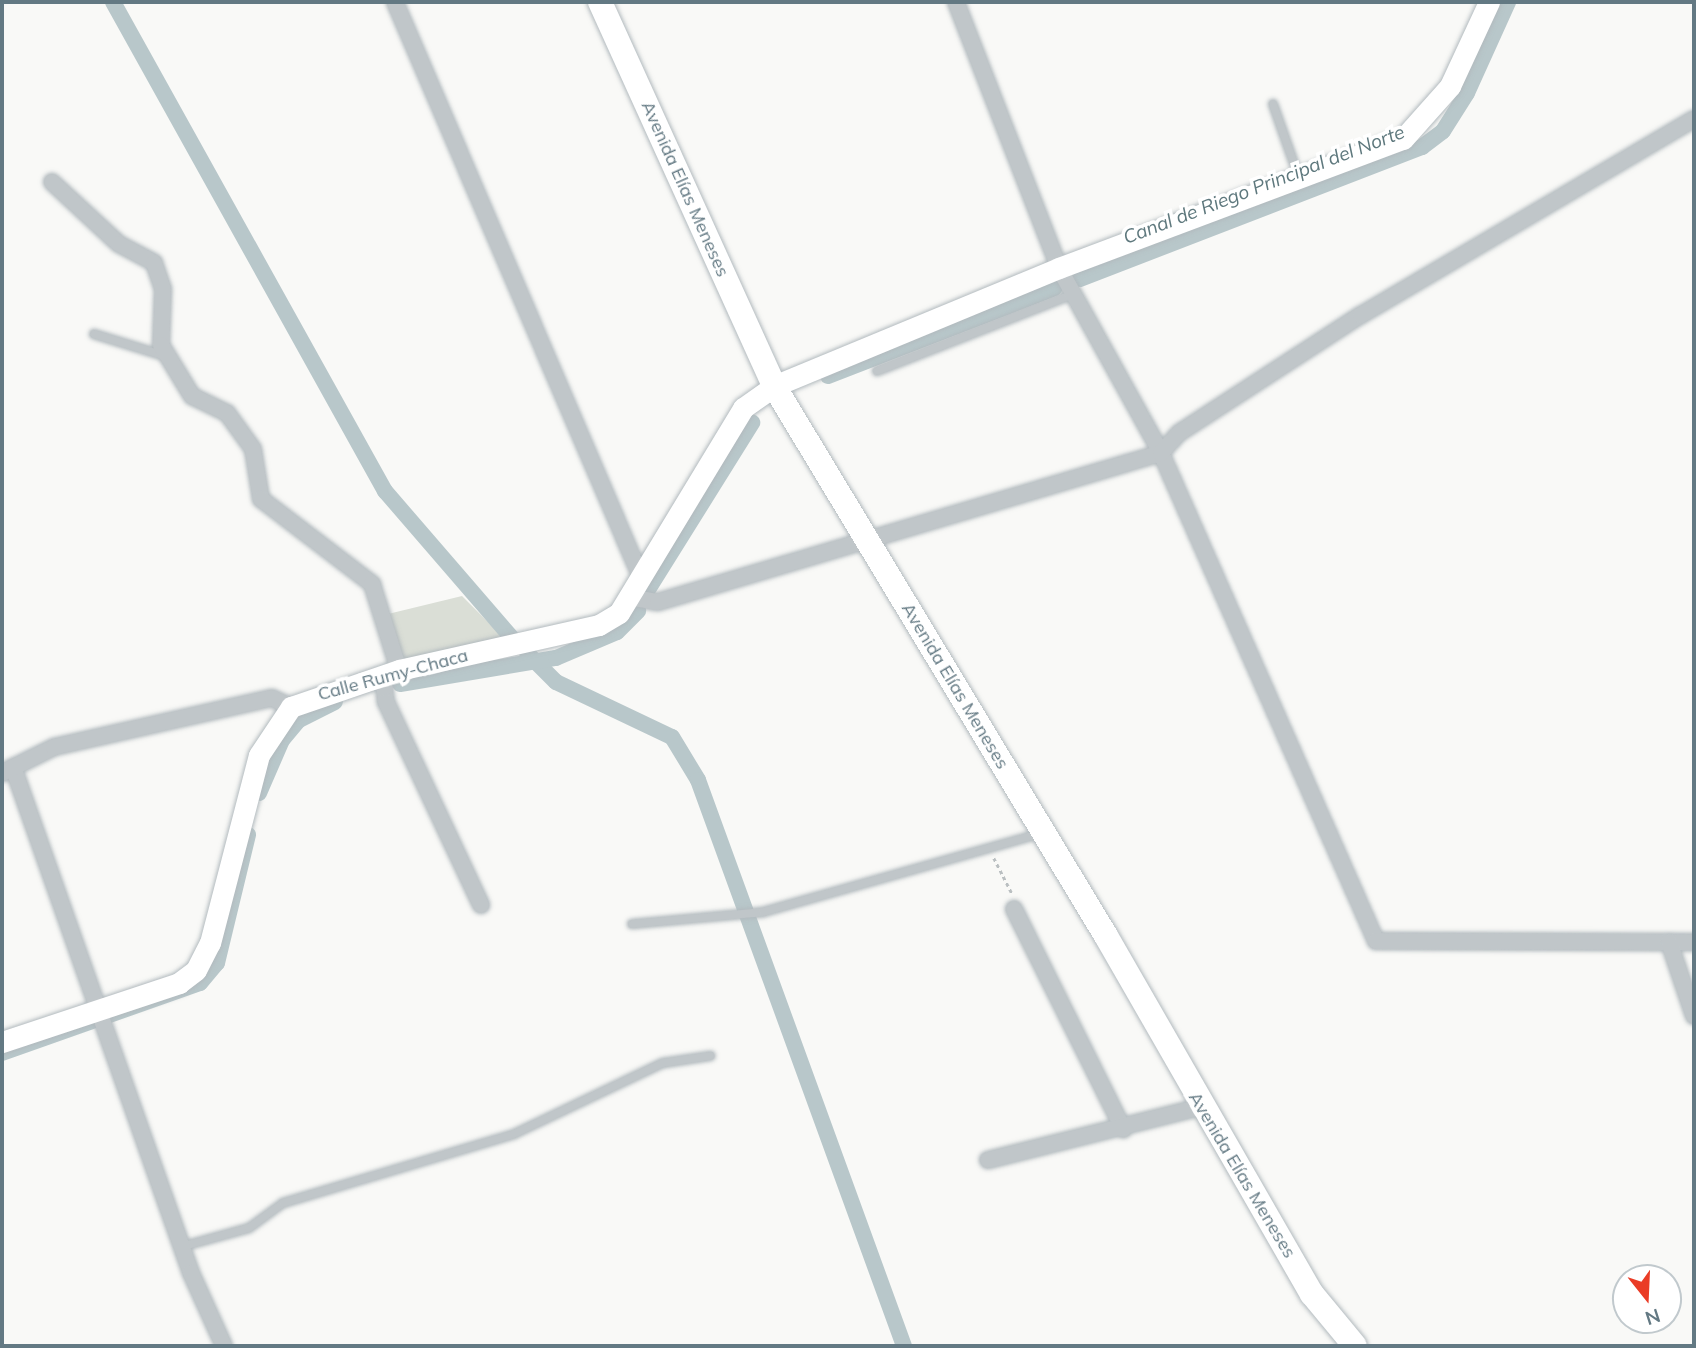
<!DOCTYPE html>
<meta charset="utf-8">
<style>
body{margin:0}
#map{position:relative;width:1696px;height:1348px;overflow:hidden;background:#f9f9f7;font-family:Mulish,sans-serif}
div>[style]{position:absolute}
[style*='--x']{left:calc(var(--x)*1px);top:calc(var(--y)*1px);width:calc(var(--w)*1px);rotate:calc(var(--a)*1deg)}
.green>*{inset:0;background:#daded6}
.canal>*{height:16px;margin:-8px;padding:0 8px;transform-origin:8px;border-radius:8px;background:#b8c7ca}
.path>*{height:2.5px;margin-top:-1.25px;transform-origin:0;background:repeating-linear-gradient(90deg,#babfc1 0 3.5px,transparent 0 7px)}
.roads{filter:drop-shadow(0 0 2px #b2babe) drop-shadow(0 0 2px #b2babe)}
.lane>*{height:8px;margin:-4px;padding:0 4px;transform-origin:4px;border-radius:4px;background:#c0c6c9}
.street>*{height:16px;margin:-8px;padding:0 8px;transform-origin:8px;border-radius:8px;background:#c0c6c9}
.secondary>*{height:21px;margin:-10.5px;padding:0 10.5px;transform-origin:10.5px;border-radius:10.5px;background:#fff}
.primary>*{height:24px;margin:-12px;padding:0 12px;transform-origin:12px;border-radius:12px;background:#fff}
span{translate:-50% -50%;white-space:nowrap;text-align:center;line-height:1.15;-webkit-text-stroke:7px #fff;paint-order:stroke}
.street-label{font-size:18px;color:#637983}
.water-label{font-size:19px;color:#5e787d;font-style:italic}
.frame{position:absolute;inset:0;border:4px solid #637983;pointer-events:none}
.north{position:absolute;left:1612px;top:1264px;width:70px;height:70px;box-sizing:border-box;background:#fff;border:2px solid #c1c9cd;border-radius:50%;rotate:162deg;font-size:19px;font-weight:700;line-height:28px;text-align:center;color:#637983}
.north::after{content:'';display:block;margin:auto;width:24px;height:32px;background:#ea3c26;clip-path:polygon(50% 0,100% 100%,50% 72%,0 100%)}
</style>
<div id="map">
<div class="green">
<i style="clip-path:polygon(462px 596px,504px 638px,404px 662px,388px 614px)"></i>
</div>
<div class="canal">
<i style="--x:113;--y:2;--w:560;--a:60.92"></i>
<i style="--x:385;--y:491;--w:193;--a:49.2"></i>
<i style="--x:1080;--y:279;--w:367;--a:-21.1"></i>
<i style="--x:1422;--y:147;--w:26;--a:-37"></i>
<i style="--x:1443;--y:131;--w:45;--a:-57.7"></i>
<i style="--x:1467;--y:93;--w:100;--a:-65.7"></i>
<i style="--x:828;--y:376;--w:243;--a:-21.2"></i>
<i style="--x:649;--y:588;--w:195;--a:-58"></i>
<i style="--x:527;--y:653;--w:41;--a:45"></i>
<i style="--x:556;--y:682;--w:128;--a:25.4"></i>
<i style="--x:672;--y:737;--w:50;--a:58.8"></i>
<i style="--x:698;--y:780;--w:602;--a:70"></i>
<i style="--x:400;--y:684;--w:158;--a:-9.5"></i>
<i style="--x:556;--y:658;--w:66;--a:-23.1"></i>
<i style="--x:617;--y:632;--w:30;--a:-45"></i>
<i style="--x:259;--y:793;--w:58;--a:-66.5"></i>
<i style="--x:282;--y:740;--w:26;--a:-50"></i>
<i style="--x:299;--y:720;--w:40;--a:-26.6"></i>
<i style="--x:2;--y:1053;--w:210;--a:-19.5"></i>
<i style="--x:200;--y:983;--w:26;--a:-50"></i>
<i style="--x:217;--y:963;--w:132;--a:-76.4"></i>
</div>
<div class="path">
<i style="--x:994;--y:858;--w:39;--a:63"></i>
</div>
<div class="roads">
<div class="lane">
<i style="--x:1273;--y:104;--w:78;--a:70.6"></i>
<i style="--x:94;--y:334;--w:74;--a:17.2"></i>
<i style="--x:877;--y:371;--w:211;--a:-21.4"></i>
<i style="--x:632;--y:924;--w:132;--a:-5.2"></i>
<i style="--x:763;--y:912;--w:287;--a:-15.8"></i>
<i style="--x:184;--y:1246;--w:67;--a:-15.5"></i>
<i style="--x:249;--y:1228;--w:42;--a:-36.3"></i>
<i style="--x:283;--y:1203;--w:241;--a:-16.6"></i>
<i style="--x:514;--y:1134;--w:165;--a:-25.5"></i>
<i style="--x:663;--y:1063;--w:48;--a:-8.5"></i>
</div>
<div class="street">
<i style="--x:395;--y:2;--w:625;--a:66.84"></i>
<i style="--x:956;--y:2;--w:285;--a:68.8"></i>
<i style="--x:1059;--y:268;--w:211;--a:61.1"></i>
<i style="--x:1161;--y:453;--w:533;--a:66.22"></i>
<i style="--x:1376;--y:941;--w:318;--a:0.2"></i>
<i style="--x:52;--y:182;--w:91;--a:42.8"></i>
<i style="--x:119;--y:244;--w:40;--a:28"></i>
<i style="--x:154;--y:263;--w:28;--a:71"></i>
<i style="--x:163;--y:289;--w:56;--a:92"></i>
<i style="--x:161;--y:345;--w:60;--a:58.7"></i>
<i style="--x:192;--y:396;--w:39;--a:26"></i>
<i style="--x:227;--y:413;--w:44;--a:54.2"></i>
<i style="--x:253;--y:449;--w:51;--a:80.9"></i>
<i style="--x:261;--y:499;--w:140;--a:37.4"></i>
<i style="--x:372;--y:584;--w:90;--a:72.6"></i>
<i style="--x:629;--y:597;--w:29;--a:10"></i>
<i style="--x:658;--y:602;--w:525;--a:-16.5"></i>
<i style="--x:1161;--y:453;--w:27;--a:-48"></i>
<i style="--x:1179;--y:433;--w:217;--a:-33"></i>
<i style="--x:1361;--y:315;--w:386;--a:-30.5"></i>
<i style="--x:383;--y:675;--w:27;--a:84"></i>
<i style="--x:386;--y:702;--w:224;--a:64.9"></i>
<i style="--x:13;--y:767;--w:536;--a:70.62"></i>
<i style="--x:191;--y:1273;--w:80;--a:65.7"></i>
<i style="--x:2;--y:773;--w:58;--a:-26.6"></i>
<i style="--x:54;--y:747;--w:223;--a:-12.7"></i>
<i style="--x:272;--y:698;--w:21;--a:25"></i>
<i style="--x:1014;--y:909;--w:246;--a:63.6"></i>
<i style="--x:1669;--y:942;--w:78;--a:71.3"></i>
<i style="--x:988;--y:1160;--w:219;--a:-14"></i>
</div>
<div class="secondary">
<i style="--x:2;--y:1042;--w:187;--a:-18.4"></i>
<i style="--x:179;--y:983;--w:21;--a:-37"></i>
<i style="--x:196;--y:970;--w:30;--a:-63"></i>
<i style="--x:210;--y:943;--w:194;--a:-75.4"></i>
<i style="--x:259;--y:755;--w:58;--a:-56.3"></i>
<i style="--x:291;--y:707;--w:114;--a:-18.9"></i>
<i style="--x:399;--y:670;--w:205;--a:-12.7"></i>
<i style="--x:599;--y:625;--w:23;--a:-31"></i>
<i style="--x:619;--y:613;--w:240;--a:-58.8"></i>
<i style="--x:743;--y:408;--w:38;--a:-35"></i>
<i style="--x:774;--y:386;--w:308;--a:-22.5"></i>
<i style="--x:1059;--y:268;--w:367;--a:-20.6"></i>
<i style="--x:1403;--y:139;--w:71;--a:-48.4"></i>
<i style="--x:1450;--y:86;--w:93;--a:-65.1"></i>
</div>
<div class="primary">
<i style="--x:600;--y:2;--w:422;--a:65.6"></i>
<i style="--x:774;--y:386;--w:642;--a:58.88"></i>
<i style="--x:1106;--y:936;--w:413;--a:60.1"></i>
<i style="--x:1312;--y:1294;--w:67;--a:50.4"></i>
</div>
</div>
<div class="street-label">
<span style="left:685px;top:189px;rotate:66deg">Avenida Elías Meneses</span>
<span style="left:393px;top:675px;rotate:-15deg">Calle Rumy-Chaca</span>
<span style="left:955px;top:686px;rotate:59deg">Avenida Elías Meneses</span>
<span style="left:1242px;top:1175px;rotate:59deg">Avenida Elías Meneses</span>
</div>
<div class="water-label">
<span style="left:1264px;top:185px;rotate:-21deg">Canal de Riego Principal del Norte</span>
</div>
<div class="frame"></div>
<div class="north">N</div>
</div>
